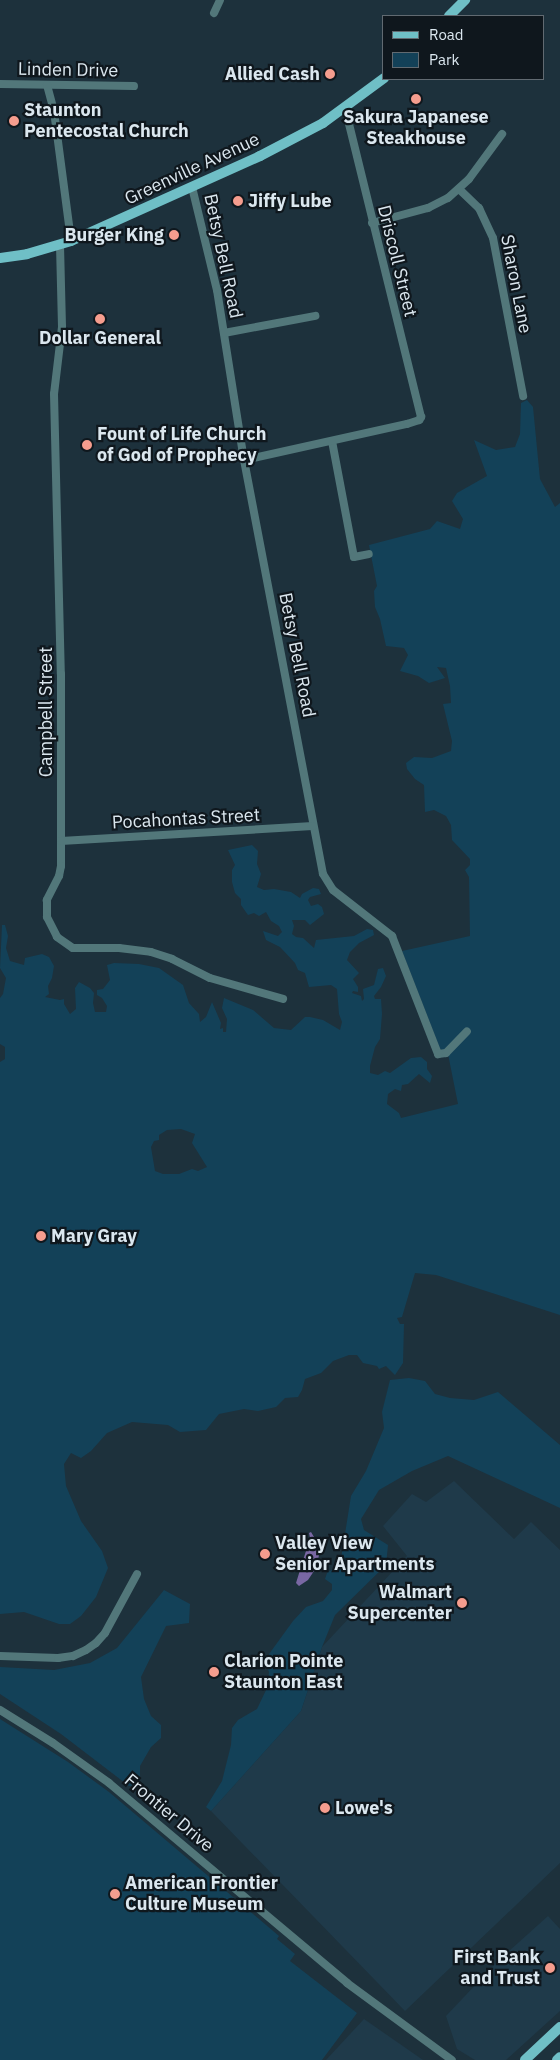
<!DOCTYPE html>
<style>
body{margin:0}
#map{position:relative;width:560px;height:2060px;overflow:hidden;background:#1d313c;font-family:"IBM Plex Sans",sans-serif}
div>[style]{position:absolute}
[style*='--x']{left:calc(var(--x)*1px);top:calc(var(--y)*1px);width:calc(var(--w)*1px);rotate:calc(var(--a)*1deg)}
.built>*{inset:0;background:#1f3a4a}
.green>*{inset:0;background:#134158}
.water>*{inset:0;background:#7967a3}
.minor>*{height:8px;margin:-4px;padding:0 4px;transform-origin:4px;border-radius:4px;background:#52777a}
.major>*{height:10px;margin:-5px;padding:0 5px;transform-origin:5px;border-radius:5px;background:#6fbfc6}
.dots>*{width:14px;height:14px;translate:-50% -50%;box-sizing:border-box;border:2px solid #0f171d;border-radius:50%}
span{translate:-50% -50%;white-space:nowrap;text-align:center;line-height:1.15;-webkit-text-stroke:4.5px #0f171d;paint-order:stroke}
.street-label{font-size:18px;color:#dbe7ef}
.poi-label{font-size:18px;color:#dbe7ef;font-weight:700}
.right{translate:-100% -50%;text-align:right}
.left{translate:0 -50%;text-align:left}
.legend{position:absolute;left:382px;top:15px;width:162px;height:65px;box-sizing:border-box;background:#0f171d;border:1px solid #616a71;margin:0;padding:6px 9px;list-style:none;font-size:15px;color:#dbe7ef}
.legend li{display:flex;align-items:center;gap:10px;height:25px}
.legend b{width:25px;border:1px solid #616a71}
</style>
<div id="map">
<div class="built">
<i style="clip-path:polygon(454px 1481px,514px 1539px,531px 1522px,560px 1550px,560px 1863px,405px 2011px,211px 1811px,301px 1711px,322px 1647px,407px 1556px,383px 1526px,412px 1494px,426px 1502px)"></i>
<i style="clip-path:polygon(548px 1916px,560px 1929px,560px 2011px,506px 2060px,475px 2060px,457px 2049px,446px 2016px,498px 1961px)"></i>
<i style="clip-path:polygon(364px 2019px,423px 2060px,326px 2060px)"></i>
</div>
<div class="green">
<i style="clip-path:polygon(evenodd,527px 400px,533px 407px,540px 479px,555px 507px,560px 503px,560px 1315px,436px 1275px,415px 1273px,402px 1317px,397px 1318px,400px 1324px,404px 1324px,403px 1363px,395px 1375px,386px 1366px,379px 1369px,377px 1366px,363px 1363px,357px 1355px,349px 1355px,333px 1361px,321px 1373px,305px 1379px,302px 1390px,298px 1397px,285px 1398px,276px 1407px,258px 1411px,244px 1409px,219px 1414px,206px 1430px,180px 1432px,168px 1425px,132px 1422px,107px 1433px,91px 1451px,81px 1458px,71px 1453px,64px 1464px,66px 1486px,81px 1521px,102px 1551px,108px 1568px,96px 1597px,81px 1616px,70px 1624px,59px 1624px,24px 1612px,0 1614px,0 1062px,5px 1059px,5px 1047px,0 1044px,0 998px,3px 994px,6px 978px,0 968px,2px 925px,5px 925px,8px 936px,6px 948px,10px 961px,24px 965px,25px 958px,42px 954px,49px 957px,54px 966px,52px 978px,48px 986px,49px 994px,45px 997px,60px 1000px,64px 999px,64px 1004px,70px 1014px,76px 1009px,75px 988px,79px 982px,90px 988px,94px 993px,93px 1003px,95px 1012px,106px 1012px,107px 1006px,102px 998px,97px 995px,97px 990px,103px 989px,110px 980px,107px 965px,114px 963px,139px 964px,159px 968px,183px 985px,189px 1003px,199px 1014px,200px 1022px,206px 1017px,212px 1002px,221px 1023px,220px 1029px,223px 1028px,223px 1032px,226px 1032px,227px 1019px,222px 1008px,224px 998px,253px 1010px,274px 1028px,291px 1030px,305px 1017px,310px 1017px,323px 1020px,340px 1030px,342px 1022px,339px 1014px,337px 989px,331px 985px,309px 987px,305px 973px,298px 970px,295px 963px,280px 947px,266px 940px,263px 931px,278px 936px,282px 932px,279px 926px,271px 921px,266px 912px,259px 916px,254px 913px,248px 915px,241px 905px,241px 899px,235px 893px,232px 882px,232px 870px,235px 865px,228px 850px,252px 845px,258px 851px,257px 864px,261px 874px,257px 887px,264px 890px,274px 889px,291px 892px,300px 898px,302px 894px,313px 888px,319px 889px,321px 894px,310px 897px,308px 900px,311px 906px,318px 904px,322px 907px,324px 914px,310px 925px,305px 920px,292px 920px,294px 926px,292px 934px,296px 937px,303px 938px,314px 948px,316px 940px,354px 936px,367px 929px,373px 930px,374px 935px,359px 943px,350px 952px,347px 960px,359px 973px,353px 979px,358px 987px,358px 992px,353px 991px,352px 993px,361px 996px,362px 1001px,364px 999px,363px 989px,374px 985px,378px 969px,383px 968px,386px 976px,381px 987px,374px 996px,375px 999px,381px 999px,382px 1014px,380px 1039px,375px 1047px,370px 1066px,370px 1073px,378px 1075px,385px 1071px,390px 1073px,411px 1058px,421px 1057px,427px 1062px,427px 1069px,432px 1076px,430px 1083px,419px 1074px,408px 1084px,402px 1085px,401px 1091px,395px 1089px,388px 1094px,387px 1104px,399px 1113px,401px 1118px,458px 1104px,448px 1054px,440px 1049px,402px 951px,470px 936px,469px 877px,465px 870px,470px 865px,470px 859px,452px 840px,451px 825px,446px 816px,434px 810px,425px 812px,424px 785px,415px 779px,407px 769px,406px 763px,414px 757px,432px 758px,451px 751px,452px 741px,443px 704px,451px 703px,450px 686px,446px 668px,437px 667px,445px 678px,429px 683px,418px 676px,400px 671px,408px 655px,404px 648px,386px 646px,380px 619px,375px 607px,374px 591px,377px 586px,369px 545px,430px 529px,437px 521px,460px 529px,463px 519px,452px 501px,457px 493px,487px 476px,474px 440px,496px 450px,515px 447px,520px 434px,521px 403px,527px 400px,181px 1129px,195px 1134px,192px 1143px,207px 1167px,198px 1171px,192px 1169px,179px 1174px,163px 1174px,155px 1171px,151px 1147px,154px 1141px,159px 1140px,159px 1135px,167px 1130px,181px 1129px)"></i>
<i style="clip-path:polygon(409px 1378px,425px 1381px,435px 1394px,450px 1398px,474px 1400px,498px 1392px,560px 1445px,560px 1508px,448px 1456px,412px 1471px,379px 1490px,361px 1519px,364px 1530px,388px 1545px,386px 1565px,335px 1615px,322px 1647px,301px 1711px,211px 1811px,206px 1807px,222px 1781px,231px 1745px,232px 1728px,238px 1720px,257px 1709px,267px 1688px,269px 1672px,264px 1661px,293px 1621px,306px 1607px,323px 1601px,332px 1590px,332px 1584px,325px 1579px,327px 1573px,337px 1566px,341px 1559px,351px 1496px,366px 1471px,384px 1428px,382px 1412px,390px 1380px)"></i>
<i style="clip-path:polygon(164px 1590px,190px 1604px,189px 1623px,166px 1626px,141px 1677px,144px 1699px,151px 1716px,161px 1725px,161px 1738px,151px 1747px,140px 1766px,140px 1785px,129px 1786px,61px 1734px,0 1694px,0 1667px,54px 1670px,90px 1663px,117px 1648px)"></i>
<i style="clip-path:polygon(0 1719px,68px 1762px,109px 1792px,279px 1936px,277px 1939px,295px 1954px,290px 1961px,357px 2013px,322px 2060px,0 2060px)"></i>
</div>
<div class="water">
<i style="clip-path:polygon(311px 1532px,317px 1542px,319px 1555px,316px 1568px,308px 1580px,299px 1586px,296px 1583px,310px 1538px,309px 1533px)"></i>
</div>
<div class="minor">
<i style="--x:214;--y:13;--w:14;--a:-65"></i>
<i style="--x:0;--y:84;--w:134;--a:0.9"></i>
<i style="--x:47;--y:85;--w:27;--a:75"></i>
<i style="--x:54;--y:111;--w:131;--a:82.5"></i>
<i style="--x:192;--y:187;--w:106;--a:76.4"></i>
<i style="--x:217;--y:290;--w:172;--a:81"></i>
<i style="--x:244;--y:460;--w:421;--a:79.2"></i>
<i style="--x:323;--y:874;--w:19;--a:58"></i>
<i style="--x:333;--y:890;--w:75;--a:37.9"></i>
<i style="--x:392;--y:936;--w:127;--a:68.7"></i>
<i style="--x:438;--y:1054;--w:8;--a:-7"></i>
<i style="--x:446;--y:1053;--w:30;--a:-46"></i>
<i style="--x:459;--y:189;--w:28;--a:44"></i>
<i style="--x:479;--y:208;--w:33;--a:65"></i>
<i style="--x:493;--y:238;--w:161;--a:79.2"></i>
<i style="--x:372;--y:223;--w:58;--a:-15"></i>
<i style="--x:428;--y:208;--w:22;--a:-27"></i>
<i style="--x:448;--y:198;--w:28;--a:-42"></i>
<i style="--x:469;--y:179;--w:56;--a:-53.7"></i>
<i style="--x:60;--y:245;--w:82;--a:88.6"></i>
<i style="--x:62;--y:327;--w:67;--a:96.8"></i>
<i style="--x:54;--y:394;--w:280;--a:88.6"></i>
<i style="--x:61;--y:674;--w:192;--a:90"></i>
<i style="--x:61;--y:866;--w:10;--a:101"></i>
<i style="--x:59;--y:876;--w:27;--a:117"></i>
<i style="--x:47;--y:900;--w:17;--a:90"></i>
<i style="--x:47;--y:917;--w:22;--a:63"></i>
<i style="--x:57;--y:937;--w:19;--a:35"></i>
<i style="--x:73;--y:948;--w:46;--a:0"></i>
<i style="--x:119;--y:948;--w:32;--a:7"></i>
<i style="--x:151;--y:952;--w:22;--a:18"></i>
<i style="--x:172;--y:959;--w:42;--a:26.6"></i>
<i style="--x:210;--y:978;--w:76;--a:16"></i>
<i style="--x:224;--y:333;--w:93;--a:-10.6"></i>
<i style="--x:332;--y:441;--w:118;--a:79.3"></i>
<i style="--x:354;--y:557;--w:15;--a:-11"></i>
<i style="--x:244;--y:460;--w:167;--a:-12.5"></i>
<i style="--x:407;--y:424;--w:13;--a:-18"></i>
<i style="--x:419;--y:420;--w:4;--a:-56"></i>
<i style="--x:421;--y:417;--w:318;--a:-103.8"></i>
<i style="--x:61;--y:841;--w:252;--a:-3.4"></i>
<i style="--x:0;--y:1656;--w:58;--a:2"></i>
<i style="--x:58;--y:1658;--w:15;--a:-8"></i>
<i style="--x:73;--y:1656;--w:14;--a:-25"></i>
<i style="--x:86;--y:1650;--w:12;--a:-35"></i>
<i style="--x:96;--y:1643;--w:13;--a:-48"></i>
<i style="--x:105;--y:1633;--w:67;--a:-61.5"></i>
<i style="--x:0;--y:1710;--w:62;--a:31.9"></i>
<i style="--x:53;--y:1743;--w:69;--a:35.5"></i>
<i style="--x:109;--y:1783;--w:311;--a:40"></i>
<i style="--x:347;--y:1983;--w:130;--a:36.3"></i>
</div>
<div class="major">
<i style="--x:449;--y:16;--w:23;--a:-45"></i>
<i style="--x:0;--y:258;--w:27;--a:-8"></i>
<i style="--x:27;--y:254;--w:46;--a:-16.5"></i>
<i style="--x:71;--y:241;--w:207;--a:-24.2"></i>
<i style="--x:260;--y:156;--w:71;--a:-27.6"></i>
<i style="--x:323;--y:123;--w:76;--a:-36.4"></i>
<i style="--x:525;--y:2060;--w:48;--a:-43.3"></i>
<i style="--x:557;--y:2060;--w:4;--a:-45"></i>
</div>
<div class="dots">
<i style="left:330px;top:74px;background:#f59d8e"></i>
<i style="left:416px;top:99px;background:#f59d8e"></i>
<i style="left:14px;top:121px;background:#f59d8e"></i>
<i style="left:238px;top:201px;background:#f59d8e"></i>
<i style="left:174px;top:235px;background:#f59d8e"></i>
<i style="left:100px;top:319px;background:#f59d8e"></i>
<i style="left:87px;top:445px;background:#f59d8e"></i>
<i style="left:41px;top:1236px;background:#f59d8e"></i>
<i style="left:265px;top:1554px;background:#f59d8e"></i>
<i style="left:462px;top:1603px;background:#f59d8e"></i>
<i style="left:214px;top:1672px;background:#f59d8e"></i>
<i style="left:325px;top:1808px;background:#f59d8e"></i>
<i style="left:115px;top:1894px;background:#f59d8e"></i>
<i style="left:550px;top:1968px;background:#f59d8e"></i>
</div>
<div class="street-label">
<span style="left:68px;top:70px;rotate:1deg">Linden Drive</span>
<span style="left:192px;top:169px;rotate:-25deg">Greenville Avenue</span>
<span style="left:223px;top:256px;rotate:78deg">Betsy Bell Road</span>
<span style="left:397px;top:261px;rotate:76deg">Driscoll Street</span>
<span style="left:516px;top:284px;rotate:79deg">Sharon Lane</span>
<span style="left:297px;top:655px;rotate:79deg">Betsy Bell Road</span>
<span style="left:46px;top:712px;rotate:-90deg">Campbell Street</span>
<span style="left:186px;top:819px;rotate:-3deg">Pocahontas Street</span>
<span style="left:169px;top:1813px;rotate:40deg">Frontier Drive</span>
</div>
<div class="poi-label">
<span class="right" style="left:320px;top:74px">Allied Cash</span>
<span class="left" style="left:24px;top:121px">Staunton<br>Pentecostal Church</span>
<span style="left:416px;top:128px">Sakura Japanese<br>Steakhouse</span>
<span class="left" style="left:248px;top:201px">Jiffy Lube</span>
<span class="right" style="left:164px;top:235px">Burger King</span>
<span style="left:100px;top:338px">Dollar General</span>
<span class="left" style="left:97px;top:445px">Fount of Life Church<br>of God of Prophecy</span>
<span class="left" style="left:51px;top:1236px">Mary Gray</span>
<span class="left" style="left:275px;top:1554px">Valley View<br>Senior Apartments</span>
<span class="right" style="left:452px;top:1603px">Walmart<br>Supercenter</span>
<span class="left" style="left:224px;top:1672px">Clarion Pointe<br>Staunton East</span>
<span class="left" style="left:335px;top:1808px">Lowe's</span>
<span class="left" style="left:125px;top:1894px">American Frontier<br>Culture Museum</span>
<span class="right" style="left:540px;top:1968px">First Bank<br>and Trust</span>
</div>
<ul class="legend">
<li><b style="height:6px;background:#6fbfc6"></b>Road</li>
<li><b style="height:14px;background:#134158"></b>Park</li>
</ul>
</div>
